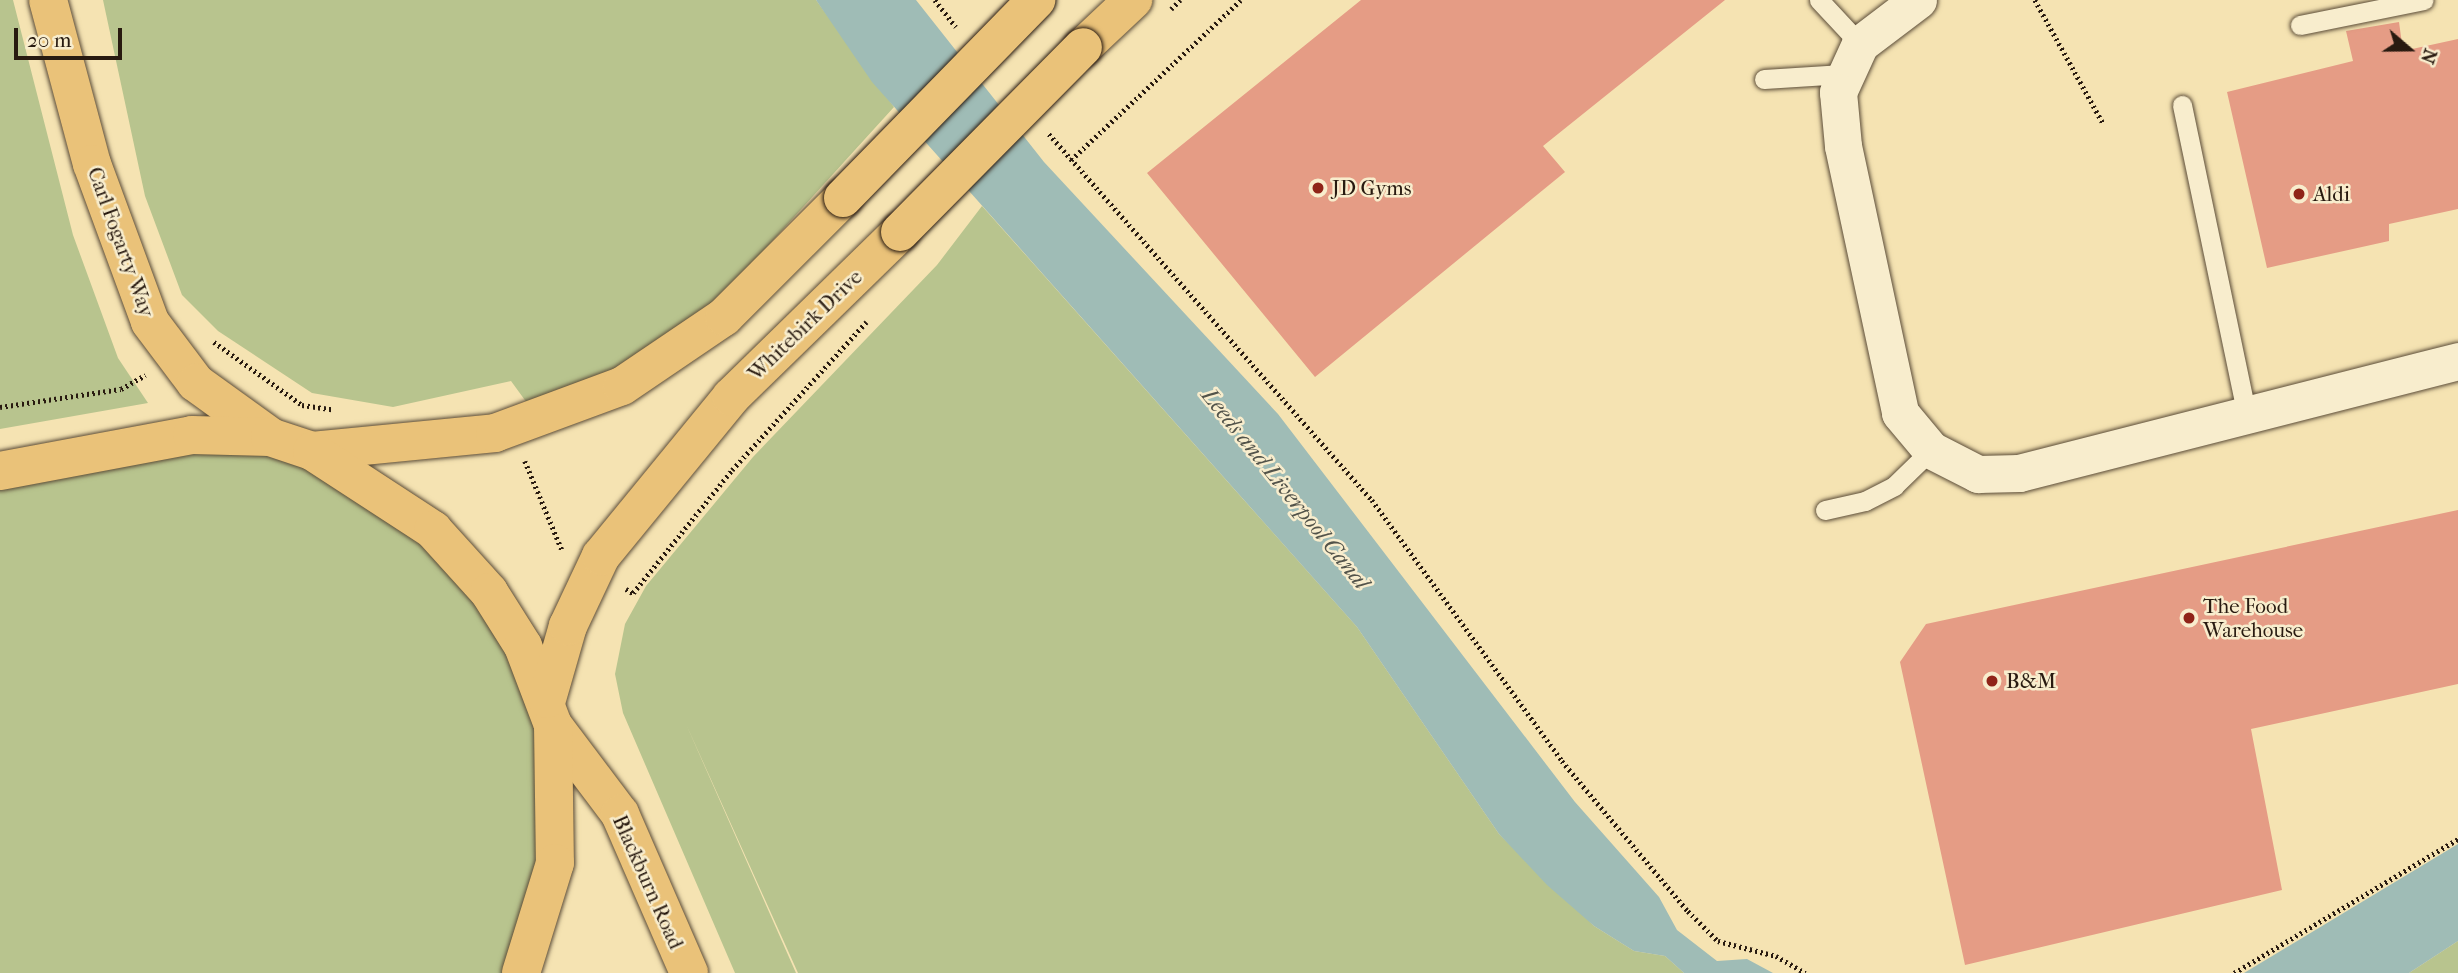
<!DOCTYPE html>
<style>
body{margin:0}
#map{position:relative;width:2458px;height:973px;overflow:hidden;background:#f5e3b2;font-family:"IM FELL French Canon",serif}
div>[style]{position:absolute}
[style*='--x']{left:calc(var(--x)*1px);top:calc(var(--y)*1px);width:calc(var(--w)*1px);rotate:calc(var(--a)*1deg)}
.green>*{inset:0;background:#b8c48e}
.water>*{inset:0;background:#9fbcb6}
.building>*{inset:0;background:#e59c85}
.path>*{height:4.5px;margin-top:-2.25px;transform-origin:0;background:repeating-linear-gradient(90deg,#281a10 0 2px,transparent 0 5.5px)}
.roads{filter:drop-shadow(0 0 2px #5b4c38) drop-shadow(0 0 2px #5b4c38)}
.service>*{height:19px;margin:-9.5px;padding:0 9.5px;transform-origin:9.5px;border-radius:9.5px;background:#f8edcd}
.minor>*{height:37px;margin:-18.5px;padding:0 18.5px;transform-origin:18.5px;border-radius:18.5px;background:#f8edcd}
.primary>*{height:38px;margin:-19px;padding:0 19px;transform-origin:19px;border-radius:19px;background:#eac279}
.trunk>*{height:38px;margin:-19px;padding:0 19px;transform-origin:19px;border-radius:19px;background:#eac279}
.bridges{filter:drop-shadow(0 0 2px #281a10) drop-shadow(0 0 2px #281a10)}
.trunk-bridge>*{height:38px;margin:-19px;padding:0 19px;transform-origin:19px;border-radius:19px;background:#eac279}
.dots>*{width:19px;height:19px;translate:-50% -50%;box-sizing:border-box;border:4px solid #f8edcd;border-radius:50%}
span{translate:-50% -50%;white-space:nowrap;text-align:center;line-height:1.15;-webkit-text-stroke:5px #f8edcd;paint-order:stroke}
.poi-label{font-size:21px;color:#281a10}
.left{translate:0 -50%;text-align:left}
.street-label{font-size:21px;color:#281a10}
.water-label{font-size:23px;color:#52534a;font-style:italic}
.north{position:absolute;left:2374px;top:14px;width:70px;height:70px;-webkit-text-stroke:5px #f8edcd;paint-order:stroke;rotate:110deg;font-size:19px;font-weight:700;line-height:28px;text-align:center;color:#281a10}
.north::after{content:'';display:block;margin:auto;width:24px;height:32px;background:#281a10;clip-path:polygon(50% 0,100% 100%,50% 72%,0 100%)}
.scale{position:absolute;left:14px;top:28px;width:108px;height:32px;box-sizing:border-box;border:4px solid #281a10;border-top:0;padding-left:9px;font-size:21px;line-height:24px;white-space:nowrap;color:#281a10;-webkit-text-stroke:5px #f8edcd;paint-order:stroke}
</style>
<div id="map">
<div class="green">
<i style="clip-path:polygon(0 0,13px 0,73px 235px,118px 358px,148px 403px,0 429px)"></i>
<i style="clip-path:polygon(103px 0,816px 0,894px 107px,726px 292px,641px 359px,527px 403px,511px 381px,393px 407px,312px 393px,218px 331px,182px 295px,145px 196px)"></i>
<i style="clip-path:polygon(982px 206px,1357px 627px,1499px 834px,1594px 926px,1634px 951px,1665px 956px,1684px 973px,798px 973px,686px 724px,796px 973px,735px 973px,623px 713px,615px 674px,625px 624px,646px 586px,753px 457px,937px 265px)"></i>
<i style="clip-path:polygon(270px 437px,488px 593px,559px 770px,521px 973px,0 973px,0 472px)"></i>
<i style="clip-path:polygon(2458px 941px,2458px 973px,2409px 973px)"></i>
</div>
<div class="water">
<i style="clip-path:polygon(816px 0,916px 0,1044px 162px,1278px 414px,1575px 802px,1659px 897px,1677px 930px,1717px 961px,1747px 959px,1773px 973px,1684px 973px,1665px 956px,1634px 951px,1594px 926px,1547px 885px,1499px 834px,1357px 627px,872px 82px)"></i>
<i style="clip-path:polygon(2458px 844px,2458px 941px,2409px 973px,2244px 973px)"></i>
</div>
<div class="building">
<i style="clip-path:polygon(1361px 0,1725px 0,1543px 146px,1565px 172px,1315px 377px,1147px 173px)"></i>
<i style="clip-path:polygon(2399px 22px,2403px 51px,2458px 39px,2458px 209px,2389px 224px,2389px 241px,2267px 268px,2227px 92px,2353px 61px,2346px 31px)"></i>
<i style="clip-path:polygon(2458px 510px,2458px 684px,2251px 729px,2282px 890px,1965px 965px,1900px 662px,1926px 624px)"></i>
</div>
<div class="path">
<i style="--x:935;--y:0;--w:34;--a:52"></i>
<i style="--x:2035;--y:0;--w:141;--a:61.1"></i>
<i style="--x:1171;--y:9;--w:13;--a:-45"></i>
<i style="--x:1049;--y:134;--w:488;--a:48.6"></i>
<i style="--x:1372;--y:500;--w:323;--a:53.9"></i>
<i style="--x:1562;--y:761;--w:196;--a:50"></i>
<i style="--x:1688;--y:911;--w:42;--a:45"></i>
<i style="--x:1718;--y:941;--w:60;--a:14.5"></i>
<i style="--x:1776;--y:956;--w:34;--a:30"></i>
<i style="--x:1071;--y:160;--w:233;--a:-43.3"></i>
<i style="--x:214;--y:342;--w:108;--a:35.6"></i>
<i style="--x:302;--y:405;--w:30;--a:8"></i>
<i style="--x:0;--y:407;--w:122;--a:-8.5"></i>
<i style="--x:121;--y:389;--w:28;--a:-30"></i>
<i style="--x:525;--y:461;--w:96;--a:67.4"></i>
<i style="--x:626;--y:589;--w:8;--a:30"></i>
<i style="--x:633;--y:593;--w:158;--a:-51.2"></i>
<i style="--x:732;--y:470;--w:200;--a:-47.8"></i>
<i style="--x:2234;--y:973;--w:261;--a:-30.9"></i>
</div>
<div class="roads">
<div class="service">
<i style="--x:1819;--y:0;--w:60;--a:47"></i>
<i style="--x:2300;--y:25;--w:126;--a:-11.4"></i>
<i style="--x:1764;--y:79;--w:79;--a:-3.6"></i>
<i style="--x:2182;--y:105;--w:318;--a:78.2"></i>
<i style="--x:1825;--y:510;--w:41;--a:-12.7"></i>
<i style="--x:1865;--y:501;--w:33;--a:-27"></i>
<i style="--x:1894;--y:486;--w:52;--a:-44.2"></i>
</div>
<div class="minor">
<i style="--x:1918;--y:0;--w:73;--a:142.8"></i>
<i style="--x:1860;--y:44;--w:53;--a:114.6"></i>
<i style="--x:1838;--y:92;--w:54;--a:84.7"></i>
<i style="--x:1843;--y:146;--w:273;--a:77.9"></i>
<i style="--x:1900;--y:413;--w:48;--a:50"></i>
<i style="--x:1931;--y:450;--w:53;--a:27.1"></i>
<i style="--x:1978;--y:474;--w:41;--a:-1.4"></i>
<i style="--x:2019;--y:473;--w:453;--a:-14.3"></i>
</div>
<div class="primary">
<i style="--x:553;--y:725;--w:111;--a:53"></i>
<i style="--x:620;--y:814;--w:173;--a:66.5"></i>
</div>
<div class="trunk">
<i style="--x:48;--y:0;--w:170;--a:75"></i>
<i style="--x:92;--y:164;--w:168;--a:69.8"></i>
<i style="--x:150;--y:322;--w:76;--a:53"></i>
<i style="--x:196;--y:383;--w:89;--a:35.8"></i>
<i style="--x:1083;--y:47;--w:69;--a:-43.2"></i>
<i style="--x:312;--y:451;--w:184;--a:-5.6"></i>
<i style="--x:495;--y:433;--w:135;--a:-20.3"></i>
<i style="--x:622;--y:386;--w:123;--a:-34.1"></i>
<i style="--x:724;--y:317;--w:168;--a:-45"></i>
<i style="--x:0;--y:471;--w:195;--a:-10.6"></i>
<i style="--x:192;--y:435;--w:78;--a:1.5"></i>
<i style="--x:270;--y:437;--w:44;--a:18.4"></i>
<i style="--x:312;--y:451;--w:145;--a:33.1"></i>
<i style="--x:433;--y:530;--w:84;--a:47.9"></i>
<i style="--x:489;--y:592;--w:64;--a:57.8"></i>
<i style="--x:523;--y:646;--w:85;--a:69.2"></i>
<i style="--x:553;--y:725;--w:138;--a:89.2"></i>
<i style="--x:555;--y:863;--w:115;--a:107.2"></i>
<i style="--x:547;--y:699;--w:76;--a:-74"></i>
<i style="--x:568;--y:626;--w:77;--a:-64.8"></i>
<i style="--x:601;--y:556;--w:205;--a:-50.7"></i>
<i style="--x:731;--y:397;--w:236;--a:-44.3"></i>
</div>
</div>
<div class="bridges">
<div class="trunk-bridge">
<i style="--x:843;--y:198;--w:277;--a:-45.7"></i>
<i style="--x:900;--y:232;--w:260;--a:-45.3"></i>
</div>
</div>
<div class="dots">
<i style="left:1318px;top:188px;background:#8f2418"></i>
<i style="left:2299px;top:194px;background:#8f2418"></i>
<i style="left:2189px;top:618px;background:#8f2418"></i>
<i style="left:1992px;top:681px;background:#8f2418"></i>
</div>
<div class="poi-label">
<span class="left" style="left:1332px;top:188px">JD Gyms</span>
<span class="left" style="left:2313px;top:194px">Aldi</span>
<span class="left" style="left:2203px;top:618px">The Food<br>Warehouse</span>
<span class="left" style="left:2006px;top:681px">B&amp;M</span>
</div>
<div class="street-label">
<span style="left:121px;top:242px;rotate:70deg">Carl Fogarty Way</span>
<span style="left:805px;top:325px;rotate:-44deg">Whitebirk Drive</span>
<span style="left:648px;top:882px;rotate:66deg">Blackburn Road</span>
</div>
<div class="water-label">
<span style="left:1285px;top:489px;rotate:51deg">Leeds and Liverpool Canal</span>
</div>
<div class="north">N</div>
<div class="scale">20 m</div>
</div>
